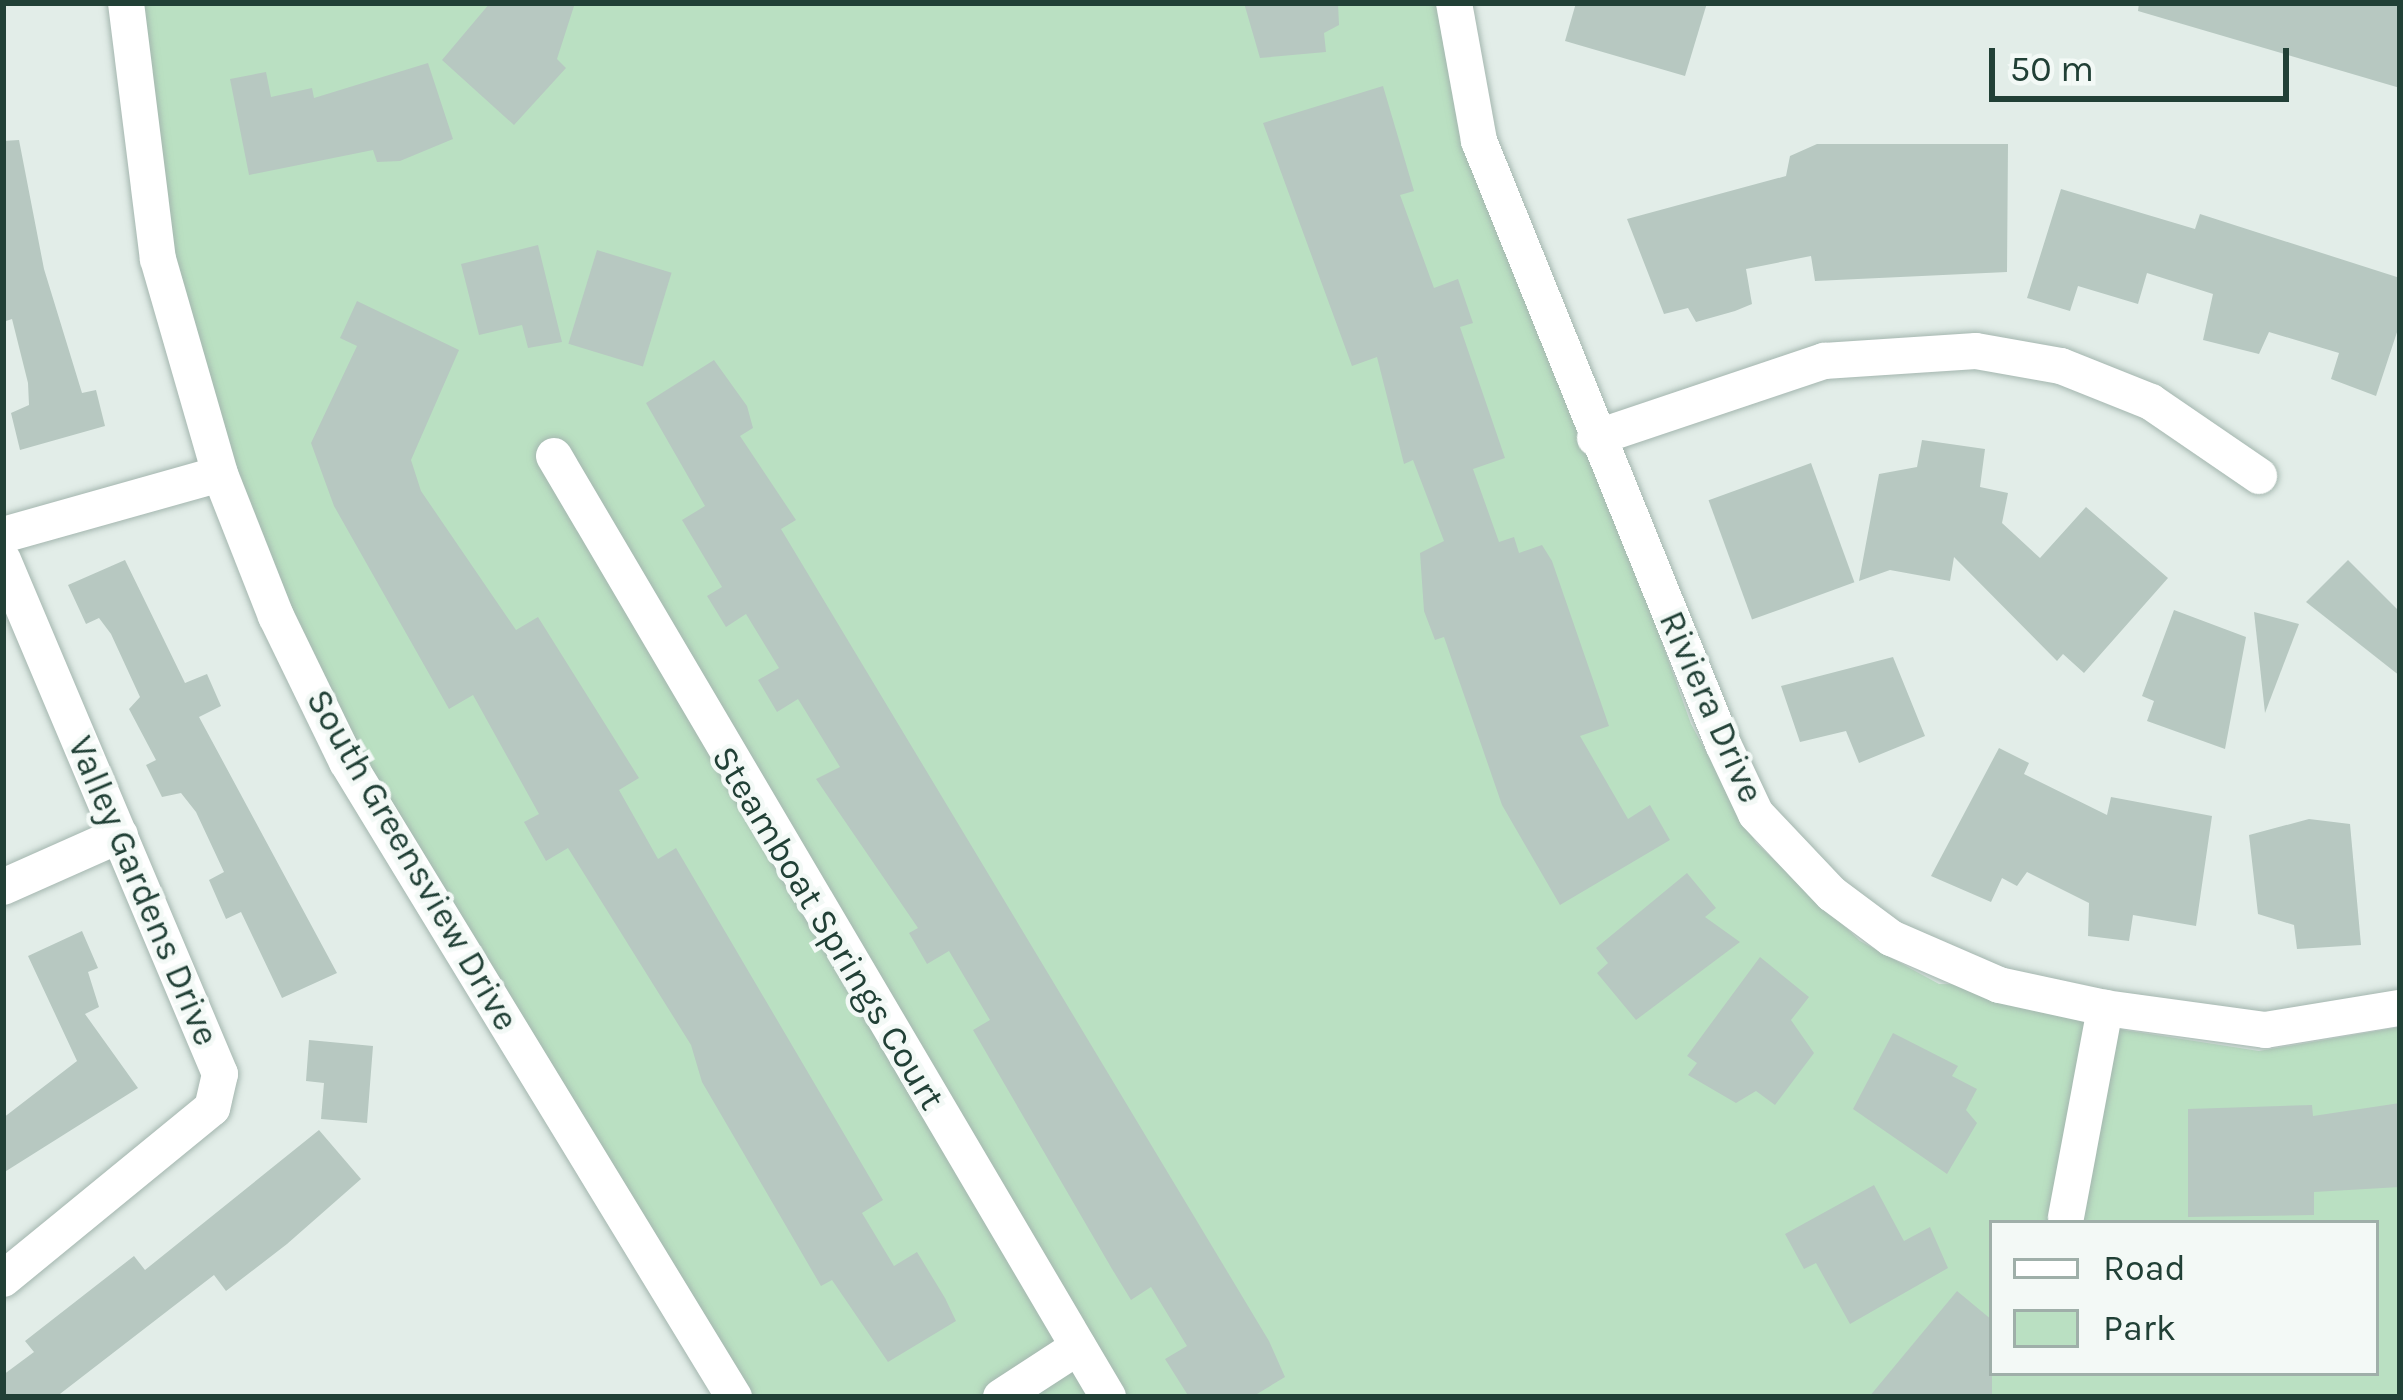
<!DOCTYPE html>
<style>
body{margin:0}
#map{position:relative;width:2403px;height:1400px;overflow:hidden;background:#e2ede8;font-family:Karla,sans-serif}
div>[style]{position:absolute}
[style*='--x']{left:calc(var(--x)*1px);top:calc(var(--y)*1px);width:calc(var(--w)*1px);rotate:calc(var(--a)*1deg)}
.green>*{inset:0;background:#bae0c2}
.building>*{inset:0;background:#b7c8c1;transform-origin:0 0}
.roads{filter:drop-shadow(0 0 3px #a4b6af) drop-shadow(0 0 3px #a4b6af)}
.minor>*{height:36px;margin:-18px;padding:0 18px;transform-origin:18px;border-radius:18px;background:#fff}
span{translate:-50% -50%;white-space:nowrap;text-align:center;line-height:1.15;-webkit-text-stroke:9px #f3f9f6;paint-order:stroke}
.street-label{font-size:36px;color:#214036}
.frame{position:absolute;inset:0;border:6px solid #214036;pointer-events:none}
.legend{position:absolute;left:1989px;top:1220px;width:390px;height:156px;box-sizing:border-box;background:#f3f9f6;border:3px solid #9fafa9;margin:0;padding:15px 21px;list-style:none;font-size:36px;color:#214036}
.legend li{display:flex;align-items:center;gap:24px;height:60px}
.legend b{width:60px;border:3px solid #9fafa9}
.scale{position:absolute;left:1989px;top:48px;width:300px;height:54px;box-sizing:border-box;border:6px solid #214036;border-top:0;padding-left:15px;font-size:36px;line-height:42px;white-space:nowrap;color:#214036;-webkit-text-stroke:9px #f3f9f6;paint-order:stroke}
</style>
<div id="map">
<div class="green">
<i style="clip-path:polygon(evenodd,125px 3px,1453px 3px,1512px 221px,1691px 724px,1756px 843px,1860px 941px,1939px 984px,1999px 985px,2111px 1028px,2259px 1051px,2400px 1027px,2400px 1397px,734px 1397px,390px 836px,192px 386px,125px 3px,1992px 1223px,2376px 1223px,2376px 1373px,1992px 1373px,1992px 1223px)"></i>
</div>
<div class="building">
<i style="clip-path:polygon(490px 3px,575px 3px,557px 59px,566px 68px,514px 125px,442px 60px)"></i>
<i style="clip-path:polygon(1244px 3px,1338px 3px,1339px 25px,1324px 33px,1326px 52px,1260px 58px)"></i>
<i style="clip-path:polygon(1576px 3px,1707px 3px,1685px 76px,1565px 41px)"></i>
<i style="clip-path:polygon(2139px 3px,2400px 3px,2400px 88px,2138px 11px)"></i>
<i style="clip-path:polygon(428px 63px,453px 139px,400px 161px,377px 162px,373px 150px,249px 175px,230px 79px,266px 72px,271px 97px,312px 88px,314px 98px)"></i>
<i style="clip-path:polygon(1383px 86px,1414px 191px,1400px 195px,1434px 288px,1458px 279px,1473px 323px,1460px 327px,1505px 458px,1473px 469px,1499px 542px,1514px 537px,1519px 553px,1542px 545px,1552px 561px,1609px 726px,1580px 736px,1628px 819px,1650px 805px,1670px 840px,1560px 905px,1502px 805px,1444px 637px,1435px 640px,1424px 611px,1420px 553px,1444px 541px,1413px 460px,1404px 464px,1377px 357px,1352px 366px,1263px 123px)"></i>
<i style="clip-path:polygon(19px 140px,44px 269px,82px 393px,96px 390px,105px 426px,20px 450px,11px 413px,29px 405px,28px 383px,12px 319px,3px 322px,3px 141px)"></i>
<i style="clip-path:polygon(1817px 144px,2008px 144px,2007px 272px,1815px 281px,1811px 256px,1746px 269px,1752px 304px,1735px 311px,1696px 322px,1688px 308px,1664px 314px,1627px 219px,1786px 176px,1790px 156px)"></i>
<i style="clip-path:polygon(2061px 189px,2195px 229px,2200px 214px,2400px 278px,2400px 323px,2376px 396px,2331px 379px,2339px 353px,2269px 332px,2259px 354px,2203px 340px,2213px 294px,2147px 273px,2138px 304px,2078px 286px,2070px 311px,2027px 298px)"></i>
<i style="clip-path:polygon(538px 245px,562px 342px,528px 348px,522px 325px,479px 335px,461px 264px)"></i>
<i style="left:597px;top:250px;width:78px;height:98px;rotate:17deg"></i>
<i style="clip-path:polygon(357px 301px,459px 350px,411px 460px,421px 491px,516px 630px,538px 617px,639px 778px,619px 790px,658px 859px,676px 848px,883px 1200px,862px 1213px,894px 1266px,917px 1252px,945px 1298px,956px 1321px,888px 1362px,832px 1280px,821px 1286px,702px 1082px,691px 1045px,568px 848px,546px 861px,524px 822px,539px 814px,473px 695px,449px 709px,334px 506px,311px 443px,357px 346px,340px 338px)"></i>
<i style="clip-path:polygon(714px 360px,747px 406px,753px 428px,740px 436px,796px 520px,781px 529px,1269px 1341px,1285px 1377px,1252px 1397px,1189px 1397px,1165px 1359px,1187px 1346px,1151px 1287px,1131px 1300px,1112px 1269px,973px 1030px,990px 1020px,949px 951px,927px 964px,909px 933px,918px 928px,816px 779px,840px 767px,798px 699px,777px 712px,758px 680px,779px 668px,746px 614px,726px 627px,707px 596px,722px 587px,682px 520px,705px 506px,646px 403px)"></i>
<i style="clip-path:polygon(1922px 440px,1985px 449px,1980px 487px,2008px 493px,2002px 523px,2040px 558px,2086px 507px,2168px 578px,2084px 673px,2063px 654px,2057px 661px,1954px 557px,1950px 581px,1890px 570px,1859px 581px,1879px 474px,1917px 467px)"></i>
<i style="left:1811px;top:463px;width:127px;height:109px;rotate:70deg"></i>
<i style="clip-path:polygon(125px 560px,185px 683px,207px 674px,221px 706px,199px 717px,337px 973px,282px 998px,241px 912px,226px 919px,209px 880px,224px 872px,196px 812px,181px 793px,162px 797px,146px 765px,156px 760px,129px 709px,140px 697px,111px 634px,99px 618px,86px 624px,68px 585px)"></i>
<i style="clip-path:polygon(2348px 560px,2400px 612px,2400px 676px,2306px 602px)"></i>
<i style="clip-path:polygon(2174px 610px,2246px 637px,2225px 749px,2147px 721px,2154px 701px,2142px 696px)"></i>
<i style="clip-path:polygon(2254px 612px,2299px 624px,2265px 713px)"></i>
<i style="clip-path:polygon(1893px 657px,1925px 736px,1859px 763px,1846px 731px,1800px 742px,1781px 686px)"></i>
<i style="clip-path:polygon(1999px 748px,2029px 763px,2024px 774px,2107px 815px,2111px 797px,2212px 816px,2196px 926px,2133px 915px,2129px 941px,2088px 936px,2089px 903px,2027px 872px,2017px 886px,2002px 878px,1991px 902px,1931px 876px)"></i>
<i style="clip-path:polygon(2309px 819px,2350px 824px,2361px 945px,2297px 949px,2294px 925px,2258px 914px,2249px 835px)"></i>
<i style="clip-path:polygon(1687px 873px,1716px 908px,1705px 917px,1740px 942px,1636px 1020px,1597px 973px,1608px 963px,1596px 948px)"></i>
<i style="clip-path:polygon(82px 931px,98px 968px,88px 972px,99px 1007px,85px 1014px,138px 1088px,3px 1173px,3px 1118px,77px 1061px,28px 956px)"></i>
<i style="clip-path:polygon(1760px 957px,1809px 997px,1791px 1020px,1814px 1053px,1775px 1105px,1756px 1091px,1736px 1103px,1688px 1075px,1697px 1063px,1687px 1056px)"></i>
<i style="clip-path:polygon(1893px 1033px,1958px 1066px,1952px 1076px,1977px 1089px,1966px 1110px,1977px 1123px,1947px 1174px,1853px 1109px)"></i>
<i style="clip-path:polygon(309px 1040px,373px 1046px,367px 1123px,321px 1119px,324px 1083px,306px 1081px)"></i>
<i style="clip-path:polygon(2400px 1103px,2400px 1187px,2314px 1192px,2314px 1215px,2188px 1217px,2188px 1109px,2312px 1105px,2313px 1116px)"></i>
<i style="clip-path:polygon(319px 1130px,361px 1179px,287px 1244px,226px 1291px,214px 1275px,56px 1397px,3px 1397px,3px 1375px,34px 1352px,25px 1341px,134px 1256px,145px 1270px)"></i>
<i style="clip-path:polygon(1874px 1185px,1904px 1241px,1930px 1227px,1948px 1268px,1850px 1324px,1816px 1263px,1804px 1269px,1785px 1234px)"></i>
<i style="clip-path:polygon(1957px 1291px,1992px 1320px,1992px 1397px,1869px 1397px)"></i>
</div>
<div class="roads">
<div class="minor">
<i style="--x:126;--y:3;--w:258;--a:82.9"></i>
<i style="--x:158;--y:259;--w:224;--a:73.9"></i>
<i style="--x:220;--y:474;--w:153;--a:68.5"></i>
<i style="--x:276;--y:616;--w:162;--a:64.1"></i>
<i style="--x:347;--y:762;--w:744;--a:58.64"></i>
<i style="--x:1454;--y:3;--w:140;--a:79.7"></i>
<i style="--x:1479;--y:141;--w:650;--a:67.97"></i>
<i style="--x:1723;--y:744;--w:77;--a:64.8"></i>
<i style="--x:1756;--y:814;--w:110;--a:46.5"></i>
<i style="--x:1832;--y:894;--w:74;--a:36.7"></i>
<i style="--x:1891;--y:938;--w:118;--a:23.5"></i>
<i style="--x:1999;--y:985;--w:108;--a:12.2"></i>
<i style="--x:2105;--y:1008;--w:162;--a:7.8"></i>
<i style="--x:2265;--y:1030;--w:137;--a:-9.3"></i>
<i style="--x:1595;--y:438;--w:242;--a:-18.6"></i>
<i style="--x:1824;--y:361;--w:152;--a:-3.8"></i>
<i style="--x:1976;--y:351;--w:86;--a:10"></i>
<i style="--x:2061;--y:366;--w:97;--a:21.8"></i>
<i style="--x:2151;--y:402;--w:131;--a:34.4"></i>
<i style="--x:554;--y:456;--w:1092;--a:59.51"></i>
<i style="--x:3;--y:535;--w:225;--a:-15.7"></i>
<i style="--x:3;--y:560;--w:558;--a:67.11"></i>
<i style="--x:220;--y:1074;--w:35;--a:103"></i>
<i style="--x:212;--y:1108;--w:270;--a:140.7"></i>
<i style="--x:3;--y:887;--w:128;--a:-24"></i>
<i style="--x:2066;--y:1217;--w:213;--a:-79.4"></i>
<i style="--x:1001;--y:1397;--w:92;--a:-33"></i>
</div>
</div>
<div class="street-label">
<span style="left:1711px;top:707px;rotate:66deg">Riviera Drive</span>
<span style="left:412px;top:860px;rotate:60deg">South Greensview Drive</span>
<span style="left:143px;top:891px;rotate:67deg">Valley Gardens Drive</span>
<span style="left:828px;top:928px;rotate:59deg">Steamboat Springs Court</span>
</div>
<div class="frame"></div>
<ul class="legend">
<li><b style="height:15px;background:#fff"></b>Road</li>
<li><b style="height:33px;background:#bae0c2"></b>Park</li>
</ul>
<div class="scale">50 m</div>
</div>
